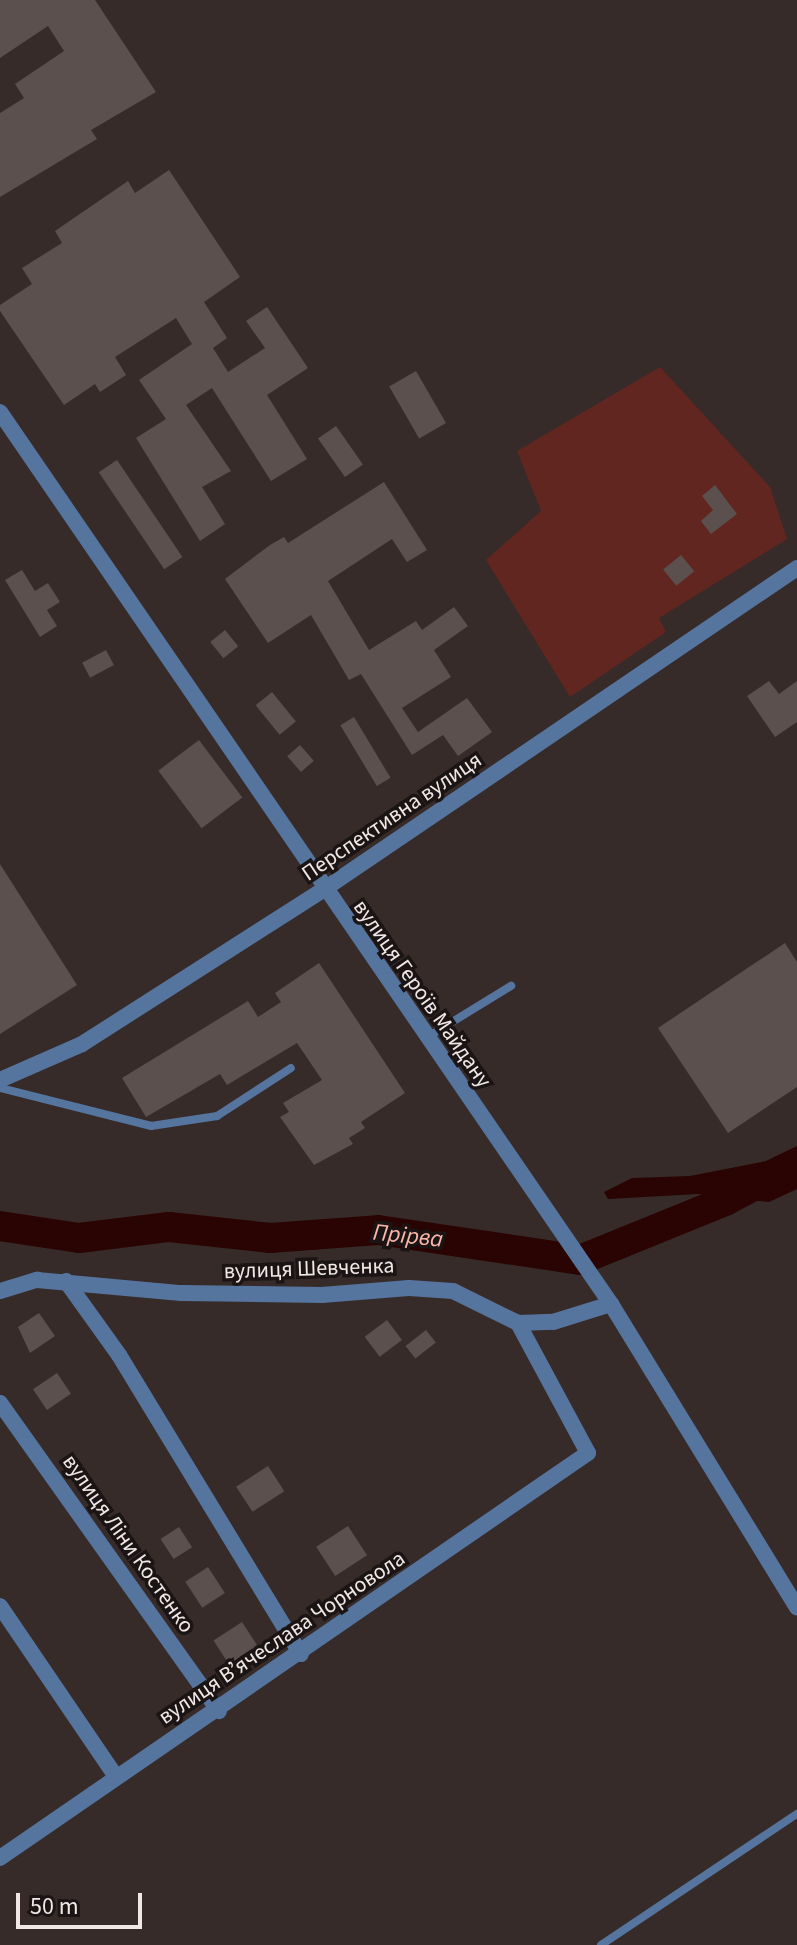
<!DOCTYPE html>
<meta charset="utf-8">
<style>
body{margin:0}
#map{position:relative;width:797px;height:1945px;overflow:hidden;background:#362b29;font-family:"Source Sans 3",sans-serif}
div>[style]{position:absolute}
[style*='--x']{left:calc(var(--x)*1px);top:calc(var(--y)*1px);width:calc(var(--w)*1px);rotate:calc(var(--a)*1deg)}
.green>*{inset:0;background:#61261f}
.water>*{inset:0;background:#2a0402}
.river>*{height:30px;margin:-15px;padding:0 15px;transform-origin:15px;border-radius:15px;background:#2a0402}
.building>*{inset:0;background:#5c504e;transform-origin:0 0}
.service>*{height:8px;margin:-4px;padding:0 4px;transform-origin:4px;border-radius:4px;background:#55759f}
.minor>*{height:16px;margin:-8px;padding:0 8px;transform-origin:8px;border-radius:8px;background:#55759f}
.tertiary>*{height:16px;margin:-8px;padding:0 8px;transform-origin:8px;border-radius:8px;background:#55759f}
span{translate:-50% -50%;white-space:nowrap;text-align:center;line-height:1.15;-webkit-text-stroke:7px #1a1514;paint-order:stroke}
.street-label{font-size:22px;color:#f0e8e7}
.water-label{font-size:24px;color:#fcb6ab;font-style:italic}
.scale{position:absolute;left:16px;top:1893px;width:126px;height:36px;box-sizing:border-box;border:4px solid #f0e8e7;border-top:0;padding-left:10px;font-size:24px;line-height:28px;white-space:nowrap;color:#f0e8e7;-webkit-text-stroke:6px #1a1514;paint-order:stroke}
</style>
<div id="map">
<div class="green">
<i style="clip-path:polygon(660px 367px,770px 487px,787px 539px,659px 618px,666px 632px,570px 697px,486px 560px,541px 511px,517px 451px)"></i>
</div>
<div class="water">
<i style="clip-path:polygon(797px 1146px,797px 1189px,769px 1202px,698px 1194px,608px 1199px,604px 1192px,632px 1178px,690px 1176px,766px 1161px)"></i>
</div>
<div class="river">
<i style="--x:0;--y:1226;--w:80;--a:8.6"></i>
<i style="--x:79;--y:1238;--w:91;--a:-7"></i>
<i style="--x:169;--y:1227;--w:102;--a:6.2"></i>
<i style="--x:270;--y:1238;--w:108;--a:-4.2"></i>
<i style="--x:378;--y:1230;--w:204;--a:8.4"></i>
<i style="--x:580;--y:1260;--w:157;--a:-22.1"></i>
<i style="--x:725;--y:1201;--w:81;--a:-27.8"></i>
</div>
<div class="building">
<i style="clip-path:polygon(0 0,95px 0,156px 92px,91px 130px,97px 139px,0 197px,0 113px,24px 98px,15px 84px,64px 51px,48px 26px,0 58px)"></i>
<i style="clip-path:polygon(169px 170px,240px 277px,204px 302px,227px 338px,213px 348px,228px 372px,265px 348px,246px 321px,267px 307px,308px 368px,267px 395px,307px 459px,271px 481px,212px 388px,186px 405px,231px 471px,202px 487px,225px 524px,200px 541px,136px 438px,166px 419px,139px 380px,192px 344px,176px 318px,115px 357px,126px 375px,100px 392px,95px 384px,64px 405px,0 311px,0 305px,32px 284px,22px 268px,62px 243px,55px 231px,128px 181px,135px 193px)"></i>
<i style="left:416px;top:371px;width:60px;height:31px;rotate:60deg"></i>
<i style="left:336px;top:426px;width:47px;height:22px;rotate:55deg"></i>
<i style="left:117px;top:460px;width:117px;height:22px;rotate:56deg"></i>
<i style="clip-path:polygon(384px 482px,427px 550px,407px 562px,392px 539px,328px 581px,369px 650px,416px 621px,422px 630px,454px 607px,468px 626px,434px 650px,451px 677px,402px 708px,418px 732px,467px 698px,492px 732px,458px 756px,443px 735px,412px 755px,361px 674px,349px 680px,311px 615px,268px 643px,225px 579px,270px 545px,284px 537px,288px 543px)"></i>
<i style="clip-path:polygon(715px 485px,737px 514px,711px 534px,701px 521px,713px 510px,702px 496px)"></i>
<i style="left:681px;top:555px;width:21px;height:23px;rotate:51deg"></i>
<i style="clip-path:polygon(22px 570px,35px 591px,48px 583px,60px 602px,47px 610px,57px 626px,40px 637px,5px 580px)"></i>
<i style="left:225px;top:630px;width:21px;height:19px;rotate:51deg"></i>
<i style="left:106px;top:650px;width:17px;height:27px;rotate:62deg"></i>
<i style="clip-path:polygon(769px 681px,779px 694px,797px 681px,797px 722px,775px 737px,747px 696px)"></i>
<i style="left:272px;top:692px;width:38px;height:21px;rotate:51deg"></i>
<i style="left:354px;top:717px;width:71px;height:16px;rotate:59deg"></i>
<i style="left:199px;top:740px;width:72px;height:51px;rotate:53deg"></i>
<i style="left:300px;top:745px;width:21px;height:17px;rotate:49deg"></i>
<i style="clip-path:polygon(0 864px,77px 985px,0 1034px)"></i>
<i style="clip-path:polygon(785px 943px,797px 962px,797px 1087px,728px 1133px,658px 1028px)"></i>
<i style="clip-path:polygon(319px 963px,405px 1093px,361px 1122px,365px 1128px,349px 1138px,353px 1144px,314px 1165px,280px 1117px,289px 1112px,283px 1103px,322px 1080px,297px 1043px,227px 1085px,220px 1074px,146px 1117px,122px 1078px,248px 1001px,258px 1017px,281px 1002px,275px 993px)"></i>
<i style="clip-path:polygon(39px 1313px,55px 1336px,30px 1353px,18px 1327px)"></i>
<i style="left:387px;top:1320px;width:25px;height:28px;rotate:53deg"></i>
<i style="left:426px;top:1330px;width:16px;height:26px;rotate:52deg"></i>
<i style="left:57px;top:1373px;width:25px;height:29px;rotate:56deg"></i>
<i style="left:268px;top:1466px;width:30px;height:38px;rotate:57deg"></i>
<i style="left:348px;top:1526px;width:35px;height:38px;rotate:57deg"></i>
<i style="left:179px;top:1527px;width:24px;height:22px;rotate:57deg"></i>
<i style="left:208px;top:1567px;width:31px;height:27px;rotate:57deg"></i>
<i style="left:242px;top:1622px;width:31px;height:34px;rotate:57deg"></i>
</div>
<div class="service">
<i style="--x:426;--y:1038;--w:100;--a:-31.5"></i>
<i style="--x:0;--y:1088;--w:156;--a:14.1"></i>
<i style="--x:151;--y:1126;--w:67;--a:-8.6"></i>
<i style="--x:217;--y:1116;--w:88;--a:-33"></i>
<i style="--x:601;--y:1945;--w:236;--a:-33.8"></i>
</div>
<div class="minor">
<i style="--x:323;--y:890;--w:573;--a:-34.19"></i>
<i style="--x:66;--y:1281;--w:91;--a:54.4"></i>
<i style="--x:119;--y:1355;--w:350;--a:58.7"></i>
<i style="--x:0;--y:1291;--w:39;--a:-17"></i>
<i style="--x:37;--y:1280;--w:145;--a:5.2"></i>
<i style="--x:181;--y:1293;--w:141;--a:0.8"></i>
<i style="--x:322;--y:1295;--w:87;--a:-4.6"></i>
<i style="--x:409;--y:1288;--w:44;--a:3.9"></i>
<i style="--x:453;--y:1291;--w:72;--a:26.2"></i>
<i style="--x:518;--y:1323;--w:35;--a:-2"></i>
<i style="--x:553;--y:1322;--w:61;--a:-17.2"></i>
<i style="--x:0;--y:1403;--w:378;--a:54.6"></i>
<i style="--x:0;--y:1606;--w:207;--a:55.8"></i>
<i style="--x:0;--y:1858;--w:714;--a:-34.56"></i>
<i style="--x:588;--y:1453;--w:148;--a:-118.3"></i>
</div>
<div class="tertiary">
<i style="--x:0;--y:412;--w:1081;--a:55.59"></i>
<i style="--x:611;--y:1304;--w:356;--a:58.5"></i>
<i style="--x:0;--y:1080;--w:90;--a:-23.7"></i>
<i style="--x:82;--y:1044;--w:286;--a:-32.6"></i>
</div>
<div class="street-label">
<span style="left:392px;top:817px;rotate:-34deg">Перспективна вулиця</span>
<span style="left:422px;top:994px;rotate:55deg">вулиця Героїв Майдану</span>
<span style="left:309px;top:1269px;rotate:-2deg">вулиця Шевченка</span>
<span style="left:128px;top:1544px;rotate:55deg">вулиця Ліни Костенко</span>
<span style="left:282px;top:1638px;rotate:-34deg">вулиця Вʼячеслава Чорновола</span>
</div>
<div class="water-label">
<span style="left:408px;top:1236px;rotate:6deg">Прірва</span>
</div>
<div class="scale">50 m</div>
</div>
